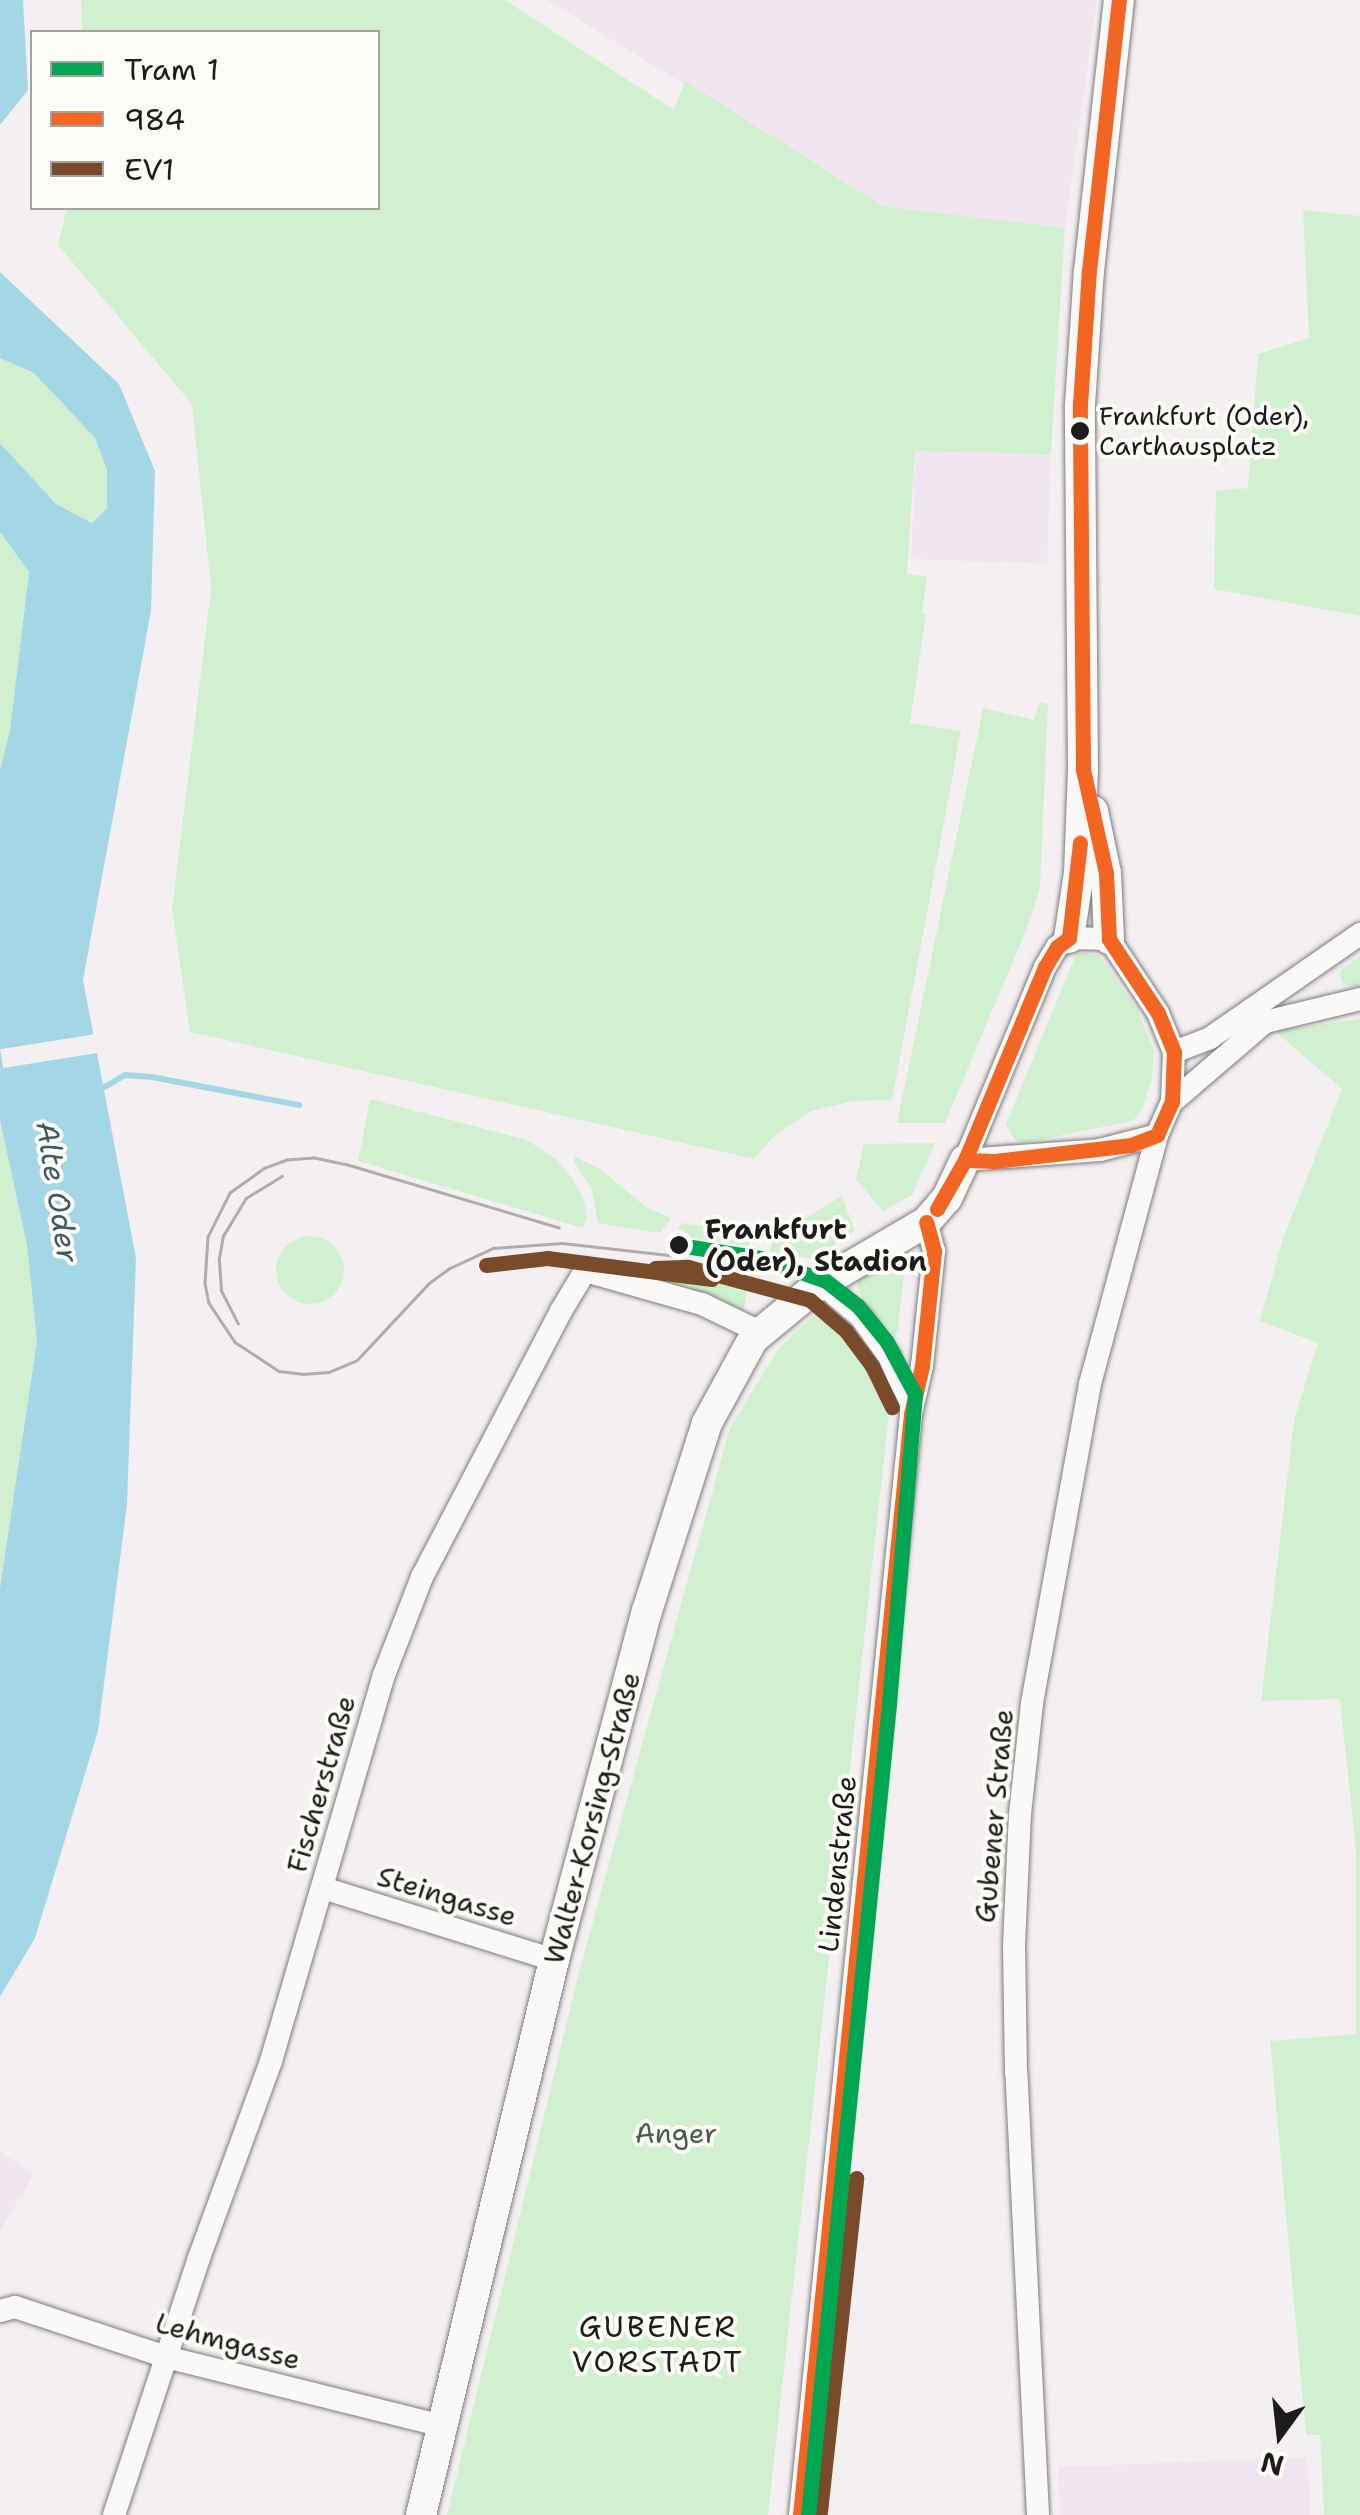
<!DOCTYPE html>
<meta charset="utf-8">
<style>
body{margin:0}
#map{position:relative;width:1360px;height:2515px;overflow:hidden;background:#f4f0f2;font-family:"Shantell Sans",sans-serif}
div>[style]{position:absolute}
.built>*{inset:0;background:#f1e6f0;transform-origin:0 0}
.green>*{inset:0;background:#d1f0d0;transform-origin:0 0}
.round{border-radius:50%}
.water>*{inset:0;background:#a4d7e6}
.pier>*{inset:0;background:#f4f0f2;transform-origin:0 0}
.stream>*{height:6px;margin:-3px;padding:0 3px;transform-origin:3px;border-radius:3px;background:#a4d7e6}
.roads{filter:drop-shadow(0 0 2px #7d7b7c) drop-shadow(0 0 2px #7d7b7c)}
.street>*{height:22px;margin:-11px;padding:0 11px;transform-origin:11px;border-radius:11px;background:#faf9f8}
.secondary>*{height:30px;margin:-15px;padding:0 15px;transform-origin:15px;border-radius:15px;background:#faf9f8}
.tram>*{height:2.5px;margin:-1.25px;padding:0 1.25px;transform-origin:1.25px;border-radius:1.25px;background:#aeadac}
.bus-1>*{height:15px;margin:-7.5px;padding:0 7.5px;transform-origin:7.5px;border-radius:7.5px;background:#f26522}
.bus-2>*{height:15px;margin:-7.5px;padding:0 7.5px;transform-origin:7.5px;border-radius:7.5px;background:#7a4b2a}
.tram-1>*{height:15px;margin:-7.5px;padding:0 7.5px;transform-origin:7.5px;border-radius:7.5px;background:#00a651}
.dots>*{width:28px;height:28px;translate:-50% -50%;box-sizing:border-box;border:5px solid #fdfcf7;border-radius:50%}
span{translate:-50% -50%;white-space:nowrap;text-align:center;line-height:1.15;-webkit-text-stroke:8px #fdfcf7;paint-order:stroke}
.bus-label{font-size:26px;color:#1c1c1c}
.left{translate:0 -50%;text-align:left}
.stop-label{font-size:28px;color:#1c1c1c;font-weight:700}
.street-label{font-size:28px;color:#1c1c1c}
.park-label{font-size:28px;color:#4a5c4a}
.water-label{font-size:30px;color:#3f5a61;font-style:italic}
.neighbourhood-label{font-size:30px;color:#1c1c1c;letter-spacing:2.5px}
.legend{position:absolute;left:30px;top:30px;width:350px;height:180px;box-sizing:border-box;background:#fdfcf7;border:2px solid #a3a29f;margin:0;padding:12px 18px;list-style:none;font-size:30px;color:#1c1c1c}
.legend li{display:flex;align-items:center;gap:20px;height:50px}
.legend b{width:50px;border:2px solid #a3a29f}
.north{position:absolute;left:1230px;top:2385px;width:100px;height:100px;-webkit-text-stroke:8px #fdfcf7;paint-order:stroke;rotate:195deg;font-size:28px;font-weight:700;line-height:40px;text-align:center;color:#1c1c1c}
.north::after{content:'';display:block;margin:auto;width:35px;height:45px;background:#1c1c1c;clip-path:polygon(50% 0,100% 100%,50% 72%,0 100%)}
</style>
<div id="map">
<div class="built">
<div style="clip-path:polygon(547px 0,1097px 0,1065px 228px,882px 206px)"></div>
<div style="left:915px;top:451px;width:136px;height:108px;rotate:2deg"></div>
<div style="clip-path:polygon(0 2151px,34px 2175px,0 2231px)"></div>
<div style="clip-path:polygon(1307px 2457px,1311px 2515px,1060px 2515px,1058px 2467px)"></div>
</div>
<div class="green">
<div style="clip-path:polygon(81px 0,505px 0,674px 110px,685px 81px,882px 206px,1065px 228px,1051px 455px,915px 451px,907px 574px,927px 577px,922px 614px,926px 615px,910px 723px,961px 731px,892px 1100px,853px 1101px,811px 1111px,774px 1136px,754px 1159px,190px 1032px,172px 909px,211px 589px,192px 404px,58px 245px,67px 208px,378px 208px,378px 32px,82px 32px)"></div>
<div style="clip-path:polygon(1303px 210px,1360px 216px,1360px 616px,1214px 589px,1216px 491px,1248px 488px,1258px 354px,1309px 338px)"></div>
<div style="clip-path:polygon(0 358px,34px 373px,95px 438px,107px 470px,107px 508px,92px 523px,56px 504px,0 443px)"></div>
<div style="clip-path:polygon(0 532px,29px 571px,10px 730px,0 770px)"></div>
<div style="clip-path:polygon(1040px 702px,1048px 704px,1040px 888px,1027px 928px,945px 1123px,897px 1123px,983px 708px,1034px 720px)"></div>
<div style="clip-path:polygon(1077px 952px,1099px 955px,1138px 1011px,1154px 1052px,1152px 1077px,1142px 1110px,1133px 1121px,1023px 1143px,1015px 1140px,1006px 1124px)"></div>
<div style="clip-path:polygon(1360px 956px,1360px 987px,1343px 984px,1339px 972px)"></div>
<div style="clip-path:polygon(1360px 1019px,1360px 2515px,1324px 2515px,1320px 2435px,1306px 2435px,1270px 2041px,1356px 2034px,1356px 1851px,1340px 1699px,1261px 1701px,1294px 1420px,1318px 1343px,1260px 1321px,1283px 1238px,1342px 1089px,1275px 1031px)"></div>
<div style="clip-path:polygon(370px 1099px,527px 1140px,557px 1160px,572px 1178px,584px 1200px,587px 1217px,583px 1228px,358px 1161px)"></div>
<div style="clip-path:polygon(0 1120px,27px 1245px,37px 1341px,0 1588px)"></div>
<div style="clip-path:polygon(935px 1143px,912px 1195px,883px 1211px,856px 1180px,864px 1144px)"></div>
<div style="clip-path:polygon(576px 1157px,600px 1169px,646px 1207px,671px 1218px,660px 1233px,598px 1223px,591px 1187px,573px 1161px)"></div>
<div style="clip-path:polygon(842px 1196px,855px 1231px,812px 1259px,770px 1252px,775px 1228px,793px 1225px)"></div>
<div style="left:680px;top:1223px;width:72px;height:13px;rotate:8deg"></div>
<div class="round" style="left:276px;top:1236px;width:68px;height:68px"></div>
<div style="clip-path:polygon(907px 1247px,898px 1328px,895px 1338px,862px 1300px,856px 1277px)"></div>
<div style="clip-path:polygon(592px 1260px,740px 1285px,747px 1291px,743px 1312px,723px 1300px,598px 1266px)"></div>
<div style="clip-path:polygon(826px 1304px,877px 1364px,889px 1414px,768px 2515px,447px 2515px,580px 1968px,730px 1428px,779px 1348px)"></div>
</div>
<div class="water">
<div style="clip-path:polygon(0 0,23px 0,28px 90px,0 125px)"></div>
<div style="clip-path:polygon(0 272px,119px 384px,155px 471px,151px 611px,83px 980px,136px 1258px,127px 1504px,98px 1731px,35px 1938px,0 1997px,0 1588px,37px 1341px,27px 1245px,0 1120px,0 770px,10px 730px,29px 572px,0 532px,0 443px,56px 504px,92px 523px,107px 508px,107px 470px,95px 438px,34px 373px,0 358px)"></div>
</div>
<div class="pier">
<div style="left:96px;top:1034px;width:19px;height:97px;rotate:81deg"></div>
</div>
<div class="stream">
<div style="left:101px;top:1089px;width:28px;rotate:-30deg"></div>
<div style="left:125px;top:1075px;width:27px;rotate:4deg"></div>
<div style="left:152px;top:1077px;width:150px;rotate:10.8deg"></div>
</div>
<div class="roads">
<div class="street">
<div style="left:1174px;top:1052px;width:39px;rotate:-21deg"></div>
<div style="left:1210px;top:1038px;width:183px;rotate:-34.7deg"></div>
<div style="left:1172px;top:1102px;width:123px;rotate:-40.7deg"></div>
<div style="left:1265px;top:1022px;width:98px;rotate:-13.6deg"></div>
<div style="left:821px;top:1283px;width:52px;rotate:40.4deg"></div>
<div style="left:861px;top:1317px;width:48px;rotate:54.3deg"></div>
<div style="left:889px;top:1356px;width:56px;rotate:66.7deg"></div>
<div style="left:323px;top:1888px;width:242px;rotate:17.3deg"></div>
<div style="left:0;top:2311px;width:16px;rotate:-15deg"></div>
<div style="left:15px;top:2307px;width:159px;rotate:18.3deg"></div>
<div style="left:166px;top:2357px;width:285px;rotate:14deg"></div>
<div style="left:114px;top:2515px;width:271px;rotate:-71.7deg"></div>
<div style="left:199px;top:2258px;width:210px;rotate:-69.9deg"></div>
<div style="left:271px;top:2061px;width:402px;rotate:-73.7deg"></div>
<div style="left:384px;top:1675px;width:105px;rotate:-68.8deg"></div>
<div style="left:422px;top:1577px;width:300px;rotate:-62.4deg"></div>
<div style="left:561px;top:1311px;width:47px;rotate:-59deg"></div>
<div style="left:585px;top:1271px;width:122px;rotate:15.8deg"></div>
<div style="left:702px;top:1304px;width:64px;rotate:25.8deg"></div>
<div style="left:800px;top:2515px;width:1107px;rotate:-84.24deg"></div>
<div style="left:911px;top:1414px;width:49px;rotate:-77.1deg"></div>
<div style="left:922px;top:1366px;width:116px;rotate:-84deg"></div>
<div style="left:934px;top:1251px;width:30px;rotate:-105deg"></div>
<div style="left:1038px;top:2515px;width:443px;rotate:-92.8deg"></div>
<div style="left:1016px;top:2073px;width:128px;rotate:-90.9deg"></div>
<div style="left:1014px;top:1945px;width:131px;rotate:-87.4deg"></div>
<div style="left:1020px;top:1814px;width:112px;rotate:-83.8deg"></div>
<div style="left:1032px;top:1703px;width:324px;rotate:-79.7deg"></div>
<div style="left:1090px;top:1384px;width:258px;rotate:-74.9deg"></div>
<div style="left:1157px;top:1135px;width:36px;rotate:-66deg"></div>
<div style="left:1172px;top:1102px;width:50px;rotate:-87.7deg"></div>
<div style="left:1174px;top:1052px;width:42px;rotate:-112.3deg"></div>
<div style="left:1158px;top:1013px;width:89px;rotate:-123.5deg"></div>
<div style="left:1109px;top:939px;width:40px;rotate:-178.6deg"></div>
<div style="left:1069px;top:938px;width:15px;rotate:143deg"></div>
<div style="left:1057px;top:947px;width:23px;rotate:121deg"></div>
<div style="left:1045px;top:967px;width:209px;rotate:112.5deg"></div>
<div style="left:965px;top:1160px;width:135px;rotate:-4.2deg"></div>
<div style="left:1100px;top:1150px;width:59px;rotate:-14.7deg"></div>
</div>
<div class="secondary">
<div style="left:1093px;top:811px;width:63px;rotate:78.2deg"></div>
<div style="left:1106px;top:873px;width:66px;rotate:87.4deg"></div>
<div style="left:1069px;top:938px;width:66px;rotate:-81.3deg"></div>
<div style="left:1079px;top:873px;width:104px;rotate:-87.8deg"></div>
<div style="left:1083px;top:769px;width:364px;rotate:-90.5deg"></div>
<div style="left:1080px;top:405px;width:134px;rotate:-86.2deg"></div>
<div style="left:1089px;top:271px;width:273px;rotate:-83.7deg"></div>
<div style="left:421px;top:2515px;width:571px;rotate:-76.52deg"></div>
<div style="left:554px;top:1960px;width:361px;rotate:-75.1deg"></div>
<div style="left:647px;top:1611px;width:197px;rotate:-72.3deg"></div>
<div style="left:707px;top:1423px;width:96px;rotate:-61.3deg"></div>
<div style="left:753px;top:1339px;width:83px;rotate:-39.6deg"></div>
<div style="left:817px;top:1286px;width:126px;rotate:-30.4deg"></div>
<div style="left:926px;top:1222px;width:32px;rotate:-49deg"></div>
<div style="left:947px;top:1198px;width:42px;rotate:-64.7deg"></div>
</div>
</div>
<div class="tram">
<div style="left:559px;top:1228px;width:221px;rotate:-163.4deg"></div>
<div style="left:347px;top:1165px;width:34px;rotate:-168deg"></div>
<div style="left:314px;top:1158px;width:27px;rotate:176deg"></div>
<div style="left:287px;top:1160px;width:23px;rotate:160deg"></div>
<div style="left:265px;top:1168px;width:43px;rotate:144.5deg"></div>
<div style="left:230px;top:1193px;width:49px;rotate:116.6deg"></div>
<div style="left:208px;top:1237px;width:46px;rotate:93.7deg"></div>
<div style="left:205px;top:1283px;width:20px;rotate:79deg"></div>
<div style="left:209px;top:1303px;width:47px;rotate:56.3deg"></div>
<div style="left:235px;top:1342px;width:53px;rotate:33.4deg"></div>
<div style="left:279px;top:1371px;width:23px;rotate:7deg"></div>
<div style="left:302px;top:1374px;width:27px;rotate:-4deg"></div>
<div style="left:329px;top:1372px;width:30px;rotate:-23deg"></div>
<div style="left:357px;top:1360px;width:105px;rotate:-46.9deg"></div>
<div style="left:429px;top:1283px;width:24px;rotate:-36deg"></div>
<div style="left:448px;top:1269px;width:50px;rotate:-25deg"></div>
<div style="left:493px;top:1248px;width:69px;rotate:-4.1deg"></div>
<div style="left:562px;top:1243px;width:116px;rotate:6.4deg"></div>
<div style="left:238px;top:1324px;width:38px;rotate:-117deg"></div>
<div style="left:221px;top:1290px;width:32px;rotate:-94deg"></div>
<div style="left:219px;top:1258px;width:22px;rotate:-80deg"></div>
<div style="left:223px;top:1236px;width:44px;rotate:-58.8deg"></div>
<div style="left:246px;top:1198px;width:42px;rotate:-31.4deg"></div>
</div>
<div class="bus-1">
<div style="left:965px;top:1160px;width:30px;rotate:2deg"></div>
<div style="left:995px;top:1161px;width:137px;rotate:-6.7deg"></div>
<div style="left:1131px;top:1145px;width:28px;rotate:-21deg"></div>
<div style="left:1157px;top:1135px;width:36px;rotate:-66deg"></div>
<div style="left:1172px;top:1102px;width:50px;rotate:-87.7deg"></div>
<div style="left:1174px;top:1052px;width:42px;rotate:-112.3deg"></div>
<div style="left:1158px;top:1013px;width:89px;rotate:-123.5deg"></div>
<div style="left:1109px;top:939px;width:66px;rotate:-92.6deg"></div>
<div style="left:1106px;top:873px;width:107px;rotate:-102.5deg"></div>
<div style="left:1083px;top:769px;width:364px;rotate:-90.5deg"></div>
<div style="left:1080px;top:405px;width:134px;rotate:-86.2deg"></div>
<div style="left:1089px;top:271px;width:273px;rotate:-83.7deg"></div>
<div style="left:937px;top:1209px;width:56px;rotate:-60.3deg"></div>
<div style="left:965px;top:1160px;width:209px;rotate:-67.5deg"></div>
<div style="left:1045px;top:967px;width:23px;rotate:-59deg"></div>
<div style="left:1057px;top:947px;width:15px;rotate:-37deg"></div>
<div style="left:1069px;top:938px;width:96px;rotate:-83.4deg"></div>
<div style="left:800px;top:2515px;width:1107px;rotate:-84.24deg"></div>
<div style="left:911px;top:1414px;width:49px;rotate:-77.1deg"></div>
<div style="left:922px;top:1366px;width:116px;rotate:-84deg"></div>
<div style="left:934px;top:1251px;width:30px;rotate:-105deg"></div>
</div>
<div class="bus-2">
<div style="left:486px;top:1265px;width:61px;rotate:-6.5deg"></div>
<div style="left:547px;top:1258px;width:166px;rotate:7.3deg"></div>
<div style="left:655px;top:1268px;width:33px;rotate:-2deg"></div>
<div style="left:688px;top:1267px;width:126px;rotate:15.1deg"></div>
<div style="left:810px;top:1300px;width:48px;rotate:40.7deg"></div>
<div style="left:846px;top:1331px;width:44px;rotate:53.4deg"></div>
<div style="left:872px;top:1366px;width:46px;rotate:64deg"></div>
<div style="left:820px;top:2512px;width:336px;rotate:-83.8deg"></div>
</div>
<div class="tram-1">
<div style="left:679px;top:1245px;width:82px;rotate:9.1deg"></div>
<div style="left:760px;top:1258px;width:70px;rotate:19.2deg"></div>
<div style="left:826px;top:1281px;width:41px;rotate:38deg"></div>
<div style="left:858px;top:1306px;width:46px;rotate:51.1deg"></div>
<div style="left:887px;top:1342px;width:59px;rotate:61.7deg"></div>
<div style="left:915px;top:1394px;width:311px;rotate:94.8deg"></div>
<div style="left:889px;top:1704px;width:815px;rotate:95.7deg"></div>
</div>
<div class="dots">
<div style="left:1080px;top:431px;background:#1c1c1c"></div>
<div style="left:679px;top:1245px;background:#1c1c1c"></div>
</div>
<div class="bus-label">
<span class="left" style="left:1099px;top:431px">Frankfurt (Oder),<br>Carthausplatz</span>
</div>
<div class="stop-label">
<span class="left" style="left:705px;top:1245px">Frankfurt<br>(Oder), Stadion</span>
</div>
<div class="street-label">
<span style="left:321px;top:1784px;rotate:-74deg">Fischerstraße</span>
<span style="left:994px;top:1816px;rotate:-85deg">Gubener Straße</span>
<span style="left:592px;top:1818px;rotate:-75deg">Walter-Korsing-Straße</span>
<span style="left:837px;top:1864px;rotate:-84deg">Lindenstraße</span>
<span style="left:447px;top:1896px;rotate:17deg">Steingasse</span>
<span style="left:228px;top:2341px;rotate:15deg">Lehmgasse</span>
</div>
<div class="park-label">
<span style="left:676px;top:2133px">Anger</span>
</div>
<div class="water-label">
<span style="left:57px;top:1192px;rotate:81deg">Alte Oder</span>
</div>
<div class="neighbourhood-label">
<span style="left:658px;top:2344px">GUBENER<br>VORSTADT</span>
</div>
<ul class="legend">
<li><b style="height:12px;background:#00a651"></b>Tram 1</li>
<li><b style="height:12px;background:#f26522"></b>984</li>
<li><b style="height:12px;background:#7a4b2a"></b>EV1</li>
</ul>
<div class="north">N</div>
</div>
